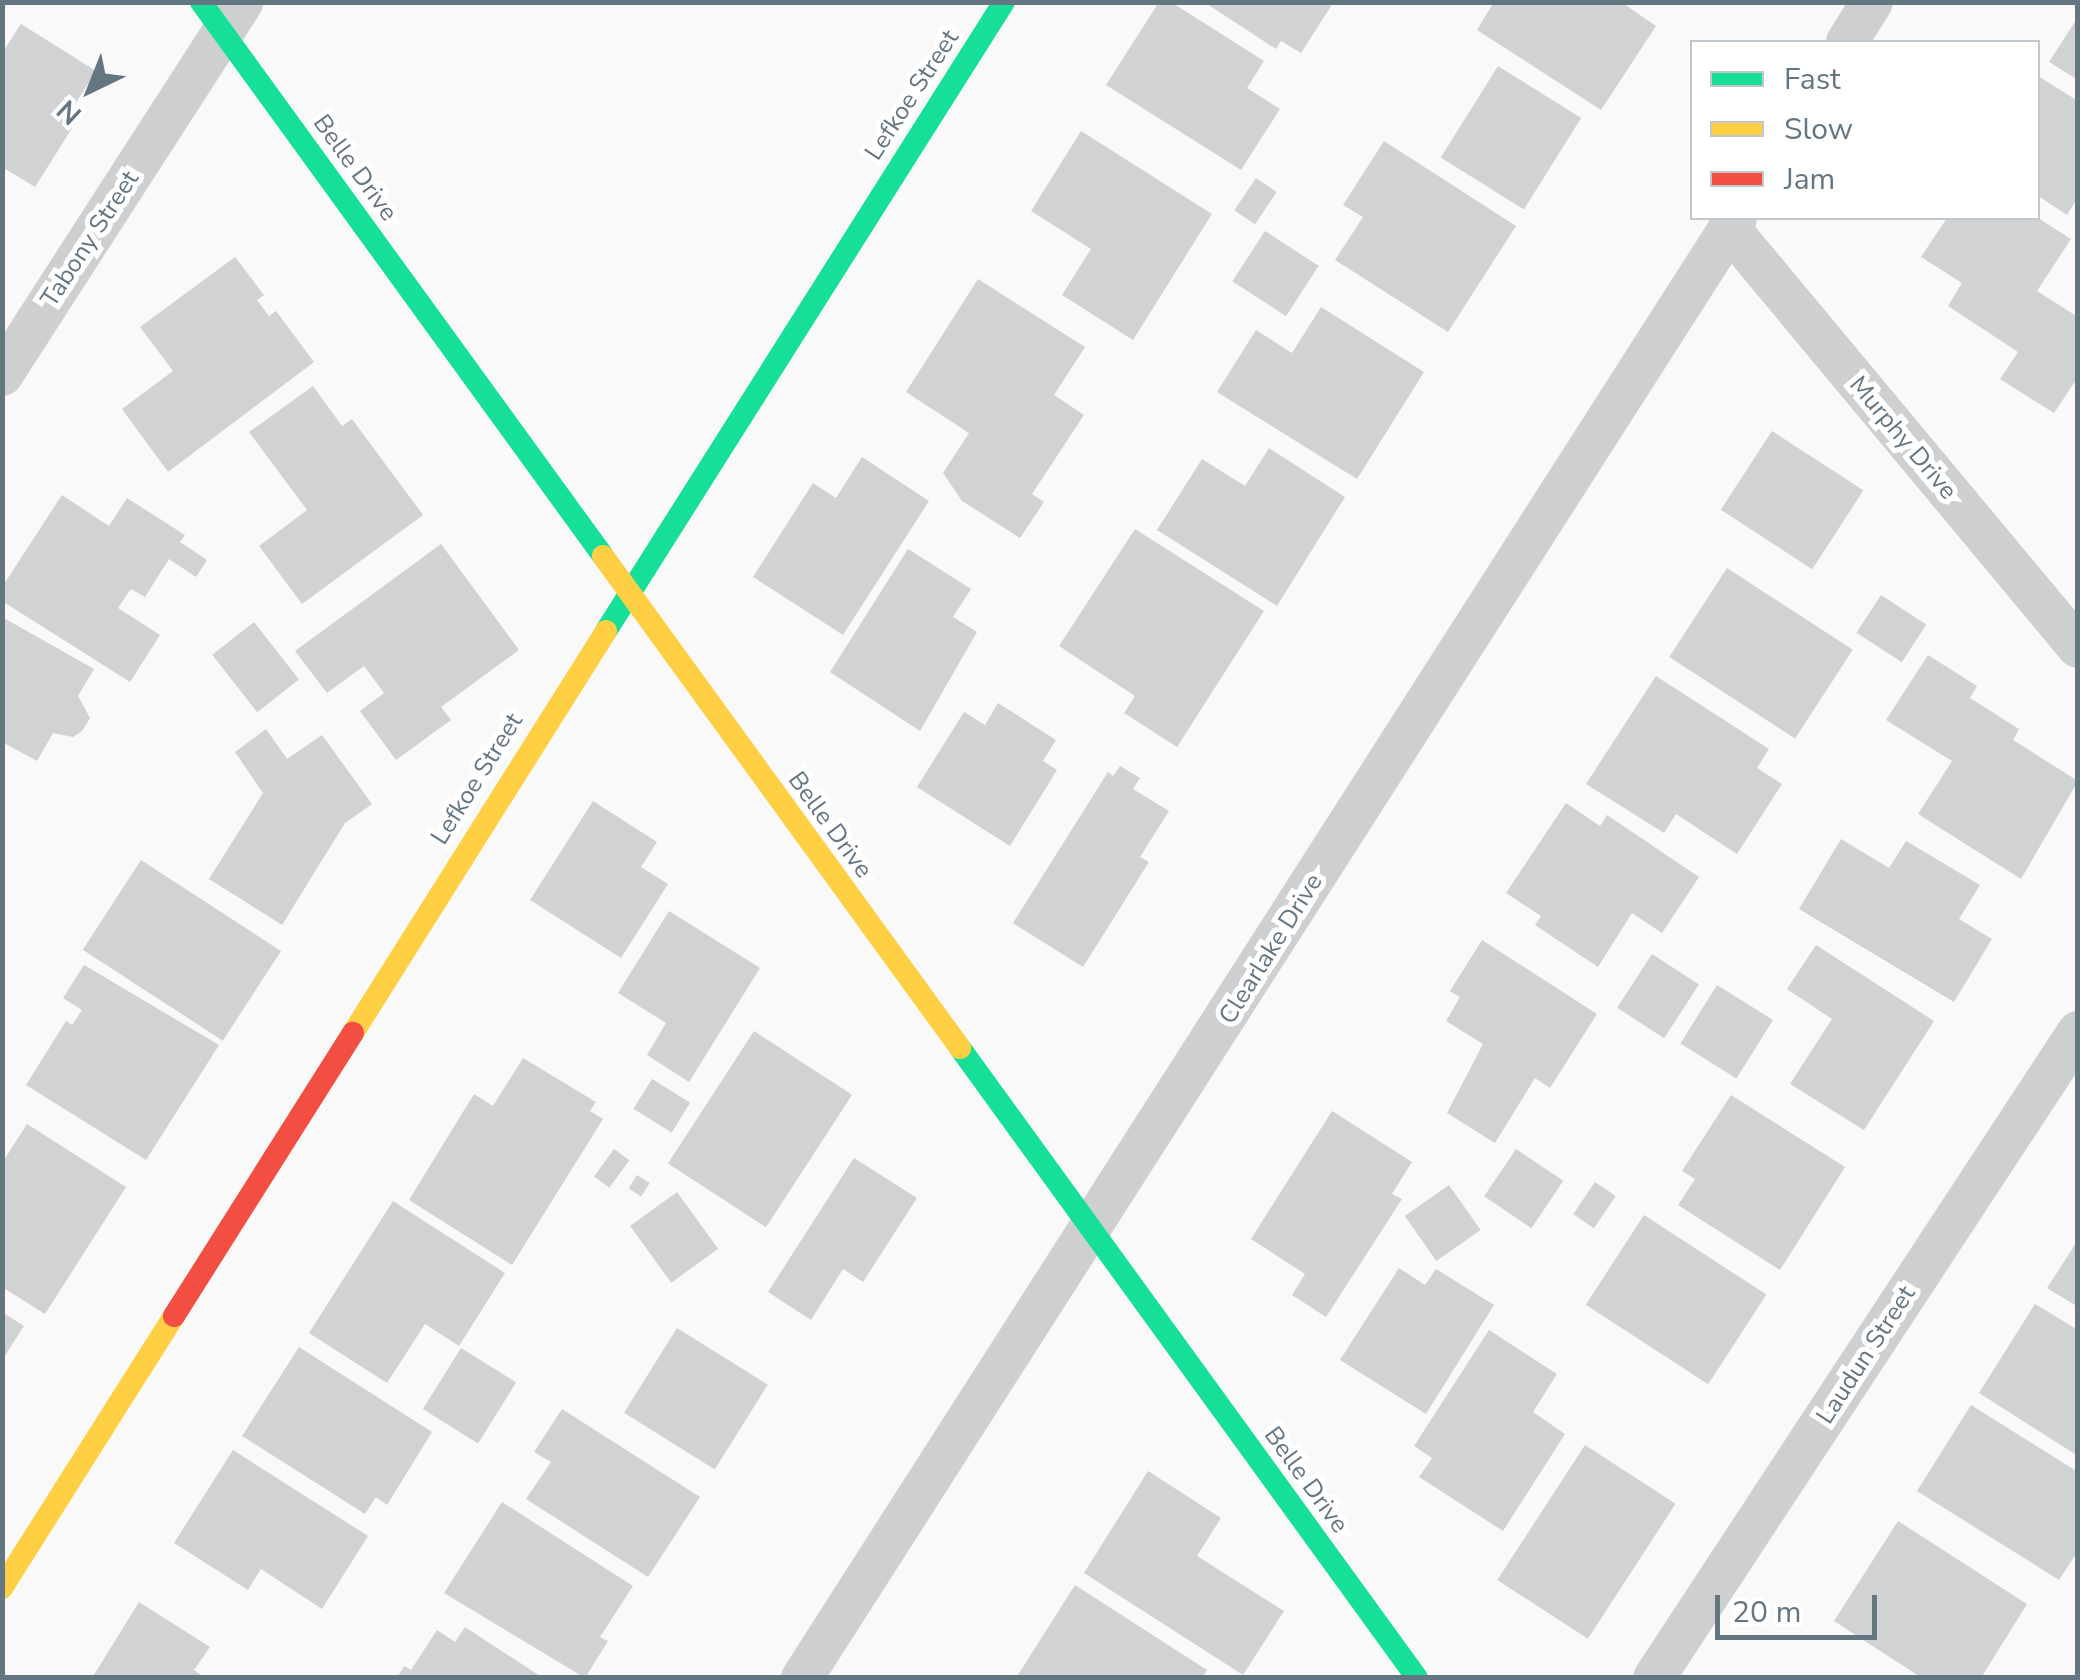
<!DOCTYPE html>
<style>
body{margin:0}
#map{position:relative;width:2080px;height:1680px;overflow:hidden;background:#f9f9f9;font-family:"Nunito Sans",sans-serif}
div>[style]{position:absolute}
.building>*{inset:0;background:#d0d2d3;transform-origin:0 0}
.street>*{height:42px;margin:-21px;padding:0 21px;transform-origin:21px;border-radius:21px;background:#cecfd0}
.fast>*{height:22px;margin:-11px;padding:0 11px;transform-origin:11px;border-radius:11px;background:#16e098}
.slow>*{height:22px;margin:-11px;padding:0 11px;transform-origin:11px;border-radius:11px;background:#ffcf43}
.jam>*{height:22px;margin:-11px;padding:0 11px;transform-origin:11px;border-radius:11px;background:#f24e42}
span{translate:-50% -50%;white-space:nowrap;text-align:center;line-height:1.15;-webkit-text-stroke:10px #fff;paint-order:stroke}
.street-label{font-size:25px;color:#657683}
.frame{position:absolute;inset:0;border:5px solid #657683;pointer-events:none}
.legend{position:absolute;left:1690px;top:40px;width:350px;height:180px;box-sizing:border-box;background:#fff;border:2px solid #c1c8cd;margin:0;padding:12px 18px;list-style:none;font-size:30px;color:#657683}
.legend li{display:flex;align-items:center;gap:20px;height:50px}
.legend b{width:50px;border:2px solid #c1c8cd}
.north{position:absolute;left:40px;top:40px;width:100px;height:100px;-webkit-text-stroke:8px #fff;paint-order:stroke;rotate:223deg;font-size:28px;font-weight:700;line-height:40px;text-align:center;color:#657683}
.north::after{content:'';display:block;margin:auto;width:35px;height:45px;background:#657683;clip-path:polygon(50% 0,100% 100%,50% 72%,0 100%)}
.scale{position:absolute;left:1715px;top:1595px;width:162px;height:45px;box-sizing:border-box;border:5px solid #657683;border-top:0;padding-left:12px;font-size:30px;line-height:35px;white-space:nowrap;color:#657683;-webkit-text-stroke:8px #fff;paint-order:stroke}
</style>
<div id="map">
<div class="building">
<div style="clip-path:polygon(1159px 2px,1171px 2px,1264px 61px,1247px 88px,1280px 109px,1241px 170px,1106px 85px)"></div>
<div style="clip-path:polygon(1204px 2px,1325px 2px,1331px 6px,1301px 53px,1281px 41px,1276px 49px)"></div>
<div style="clip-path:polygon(1494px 2px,1621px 2px,1656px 26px,1601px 110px,1477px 30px)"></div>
<div style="clip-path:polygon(2078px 17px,2078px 80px,2049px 62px)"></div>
<div style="clip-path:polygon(21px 24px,96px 71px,72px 109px,81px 114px,35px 187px,2px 167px,2px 53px)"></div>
<div style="left:1498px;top:66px;width:98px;height:108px;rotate:32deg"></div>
<div style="clip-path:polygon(2038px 76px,2078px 101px,2078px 197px,2067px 215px,2038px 196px)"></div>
<div style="clip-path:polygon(1081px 131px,1212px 214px,1133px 340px,1062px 295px,1091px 249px,1031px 211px)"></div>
<div style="clip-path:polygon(1384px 141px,1516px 226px,1448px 332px,1335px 260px,1363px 217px,1343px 205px)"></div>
<div style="left:1256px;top:178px;width:25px;height:39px;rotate:34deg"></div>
<div style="clip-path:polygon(1947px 218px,2038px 218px,2071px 239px,2037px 291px,2078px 317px,2078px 377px,2054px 413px,2000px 379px,2018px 352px,1948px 306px,1962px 283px,1921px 257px)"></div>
<div style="left:1265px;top:231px;width:64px;height:60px;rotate:33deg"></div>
<div style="clip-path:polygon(235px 257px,264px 295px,257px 300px,269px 316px,276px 311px,314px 362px,168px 472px,122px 409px,173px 371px,140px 327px)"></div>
<div style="clip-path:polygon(978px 279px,1085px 347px,1054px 395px,1084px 415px,1032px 494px,1044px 502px,1020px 538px,962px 501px,943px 473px,969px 433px,906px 392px)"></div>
<div style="clip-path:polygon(1321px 307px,1424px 372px,1357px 479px,1217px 392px,1256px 330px,1292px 353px)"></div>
<div style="clip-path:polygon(313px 386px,342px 426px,352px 419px,423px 515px,302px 604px,259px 546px,307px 510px,249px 432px)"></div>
<div style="left:1772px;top:431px;width:109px;height:94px;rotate:33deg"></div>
<div style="clip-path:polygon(1269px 448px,1345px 497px,1277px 606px,1157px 530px,1202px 459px,1245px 486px)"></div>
<div style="clip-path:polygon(862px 457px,929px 501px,843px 635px,753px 577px,813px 483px,836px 498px)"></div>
<div style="clip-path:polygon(62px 495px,109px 526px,127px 498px,185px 535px,180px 542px,207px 560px,196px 577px,169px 559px,145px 597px,131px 589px,118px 608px,160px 635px,130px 682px,2px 601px,2px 587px)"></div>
<div style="clip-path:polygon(1135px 529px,1264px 611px,1177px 747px,1124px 713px,1135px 696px,1059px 646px)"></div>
<div style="clip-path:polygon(441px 544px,519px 650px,441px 707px,451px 720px,396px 760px,360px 711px,384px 693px,364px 666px,327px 693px,295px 651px)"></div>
<div style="clip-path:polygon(908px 549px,971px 589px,953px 617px,977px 632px,920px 731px,830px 672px)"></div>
<div style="left:1727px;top:568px;width:150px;height:106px;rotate:33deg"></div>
<div style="left:1881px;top:595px;width:54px;height:45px;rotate:33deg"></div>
<div style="clip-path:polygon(2px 617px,94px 669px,78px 696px,90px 718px,82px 731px,73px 737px,53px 733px,37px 761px,2px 742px)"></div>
<div style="left:254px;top:622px;width:73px;height:53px;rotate:52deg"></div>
<div style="clip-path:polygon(1928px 655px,1977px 686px,1970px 698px,2019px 729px,2013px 740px,2078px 781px,2021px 879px,1918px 814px,1952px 761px,1886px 720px)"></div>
<div style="clip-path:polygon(1656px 676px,1769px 749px,1757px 768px,1782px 784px,1737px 854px,1676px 814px,1664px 833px,1586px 784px)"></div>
<div style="clip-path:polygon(998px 703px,1056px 740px,1043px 761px,1057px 770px,1010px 846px,917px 787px,964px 712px,985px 725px)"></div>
<div style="clip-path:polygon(266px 729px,287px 759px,322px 735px,372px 804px,345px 823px,282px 925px,209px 879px,263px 793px,235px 752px)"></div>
<div style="clip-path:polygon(1120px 766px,1140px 778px,1133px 789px,1169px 811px,1140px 857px,1149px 862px,1083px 967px,1013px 923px,1108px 772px,1113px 776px)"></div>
<div style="clip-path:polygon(593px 801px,657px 842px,641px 867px,668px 884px,621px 958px,530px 900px)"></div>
<div style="clip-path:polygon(1566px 803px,1600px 826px,1607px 815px,1699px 877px,1662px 933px,1632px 913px,1598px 967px,1535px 925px,1541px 916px,1506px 893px)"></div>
<div style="clip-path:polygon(1841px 839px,1889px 868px,1906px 841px,1980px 885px,1959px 919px,1992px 939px,1954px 1002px,1799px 909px)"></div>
<div style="left:141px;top:860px;width:167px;height:107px;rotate:33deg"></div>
<div style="clip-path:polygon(669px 911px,760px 968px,689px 1082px,647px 1055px,666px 1023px,618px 993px)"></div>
<div style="clip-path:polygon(1482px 940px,1597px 1014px,1550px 1088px,1535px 1078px,1495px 1143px,1447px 1113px,1483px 1044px,1446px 1021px,1460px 997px,1450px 991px)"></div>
<div style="clip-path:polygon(1816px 945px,1934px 1021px,1864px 1130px,1790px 1084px,1832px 1019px,1787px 989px)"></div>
<div style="left:1652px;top:954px;width:56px;height:64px;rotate:33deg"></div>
<div style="clip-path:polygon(84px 965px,219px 1045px,146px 1160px,26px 1085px,66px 1021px,72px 1025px,82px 1010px,63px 998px)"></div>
<div style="left:1717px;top:985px;width:66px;height:69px;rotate:32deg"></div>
<div style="left:754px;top:1031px;width:117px;height:158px;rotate:33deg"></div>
<div style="clip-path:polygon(523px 1058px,596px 1102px,590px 1111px,603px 1119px,512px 1265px,409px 1200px,474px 1094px,493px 1106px)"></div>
<div style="left:652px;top:1079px;width:45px;height:35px;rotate:32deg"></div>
<div style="clip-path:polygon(1731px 1095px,1845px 1167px,1780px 1270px,1678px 1205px,1695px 1179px,1682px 1171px)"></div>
<div style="clip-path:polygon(1332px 1111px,1412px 1162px,1392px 1194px,1402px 1199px,1326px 1317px,1292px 1295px,1305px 1274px,1251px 1239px)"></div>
<div style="clip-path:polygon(27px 1124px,126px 1187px,45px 1314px,2px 1287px,2px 1163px)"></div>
<div style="left:614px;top:1149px;width:19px;height:34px;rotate:36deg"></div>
<div style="left:1516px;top:1149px;width:57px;height:57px;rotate:34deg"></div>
<div style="clip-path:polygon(854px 1158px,917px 1198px,863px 1282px,843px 1269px,811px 1320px,768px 1292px)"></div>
<div style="left:637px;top:1175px;width:15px;height:16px;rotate:32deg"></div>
<div style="left:1595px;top:1182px;width:25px;height:39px;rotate:34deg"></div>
<div style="left:1449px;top:1185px;width:55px;height:54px;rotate:55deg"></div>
<div style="left:677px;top:1192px;width:70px;height:58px;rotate:54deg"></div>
<div style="clip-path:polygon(393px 1201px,505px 1273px,459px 1346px,425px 1324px,387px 1383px,309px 1333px)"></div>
<div style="left:1644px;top:1215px;width:146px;height:107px;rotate:33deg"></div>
<div style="clip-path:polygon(2078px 1240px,2078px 1307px,2047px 1288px)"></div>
<div style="clip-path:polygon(1399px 1268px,1425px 1285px,1436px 1269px,1494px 1305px,1426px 1414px,1340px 1360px)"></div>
<div style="clip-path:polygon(2035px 1304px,2078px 1330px,2078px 1456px,1979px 1393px)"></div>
<div style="clip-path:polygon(2px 1312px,24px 1326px,2px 1360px)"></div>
<div style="left:677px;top:1328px;width:107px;height:100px;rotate:32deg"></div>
<div style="clip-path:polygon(1489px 1330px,1557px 1374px,1533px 1412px,1565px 1434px,1503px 1531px,1419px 1477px,1432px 1458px,1414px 1446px)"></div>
<div style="clip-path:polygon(299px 1347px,432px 1432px,387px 1505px,376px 1497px,365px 1514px,242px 1436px)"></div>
<div style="left:461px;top:1348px;width:65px;height:72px;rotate:32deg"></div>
<div style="clip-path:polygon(1971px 1405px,2078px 1472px,2078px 1551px,2059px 1580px,1917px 1491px)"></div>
<div style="clip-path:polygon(562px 1409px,700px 1497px,648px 1577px,526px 1499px,551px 1462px,534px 1452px)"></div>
<div style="left:1585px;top:1445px;width:108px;height:161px;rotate:33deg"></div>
<div style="clip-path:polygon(233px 1450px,368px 1536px,322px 1609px,261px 1569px,248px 1590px,174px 1543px)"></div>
<div style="clip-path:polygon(1148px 1471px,1221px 1518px,1197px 1556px,1284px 1611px,1243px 1675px,1084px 1573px)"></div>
<div style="clip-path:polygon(502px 1502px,633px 1586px,600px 1637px,608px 1641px,585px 1678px,444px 1593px)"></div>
<div style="clip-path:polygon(1898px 1521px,2027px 1604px,1981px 1678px,1922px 1678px,1834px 1621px)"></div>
<div style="clip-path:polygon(1075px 1585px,1207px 1670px,1202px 1678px,1016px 1678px)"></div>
<div style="clip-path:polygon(139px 1602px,210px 1647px,194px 1670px,206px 1678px,92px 1678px)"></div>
<div style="clip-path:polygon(465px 1627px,543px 1678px,397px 1678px,404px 1666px,411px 1670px,437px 1630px,455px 1642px)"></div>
</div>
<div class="street">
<div style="left:1847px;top:42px;width:47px;rotate:-58deg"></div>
<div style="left:1729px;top:228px;width:545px;rotate:50.21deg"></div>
<div style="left:2px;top:375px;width:444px;rotate:-57.2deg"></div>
<div style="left:802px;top:1678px;width:1733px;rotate:-57.39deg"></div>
<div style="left:1654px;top:1678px;width:773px;rotate:-56.72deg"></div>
</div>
<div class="fast">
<div style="left:201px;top:2px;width:684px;rotate:54.03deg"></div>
<div style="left:606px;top:631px;width:744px;rotate:-57.68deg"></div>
<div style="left:960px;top:1048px;width:778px;rotate:54.04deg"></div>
</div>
<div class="slow">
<div style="left:603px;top:556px;width:608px;rotate:54.03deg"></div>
<div style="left:353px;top:1033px;width:475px;rotate:-57.8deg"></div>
<div style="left:2px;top:1588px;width:322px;rotate:-57.7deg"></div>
</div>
<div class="jam">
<div style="left:174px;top:1316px;width:335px;rotate:-57.7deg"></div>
</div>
<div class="street-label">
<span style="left:912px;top:95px;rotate:-57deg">Lefkoe Street</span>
<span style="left:355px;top:168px;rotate:54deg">Belle Drive</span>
<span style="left:90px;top:239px;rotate:-57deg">Tabony Street</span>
<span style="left:1903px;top:438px;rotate:50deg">Murphy Drive</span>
<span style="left:477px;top:779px;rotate:-58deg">Lefkoe Street</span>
<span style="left:830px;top:825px;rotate:54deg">Belle Drive</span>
<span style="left:1271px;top:949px;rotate:-58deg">Clearlake Drive</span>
<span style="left:1866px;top:1355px;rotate:-57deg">Laudun Street</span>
<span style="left:1306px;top:1480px;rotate:54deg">Belle Drive</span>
</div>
<div class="frame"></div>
<ul class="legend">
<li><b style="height:12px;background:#16e098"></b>Fast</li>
<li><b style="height:12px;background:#ffcf43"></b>Slow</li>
<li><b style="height:12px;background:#f24e42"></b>Jam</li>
</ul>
<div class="north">N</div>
<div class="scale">20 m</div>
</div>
